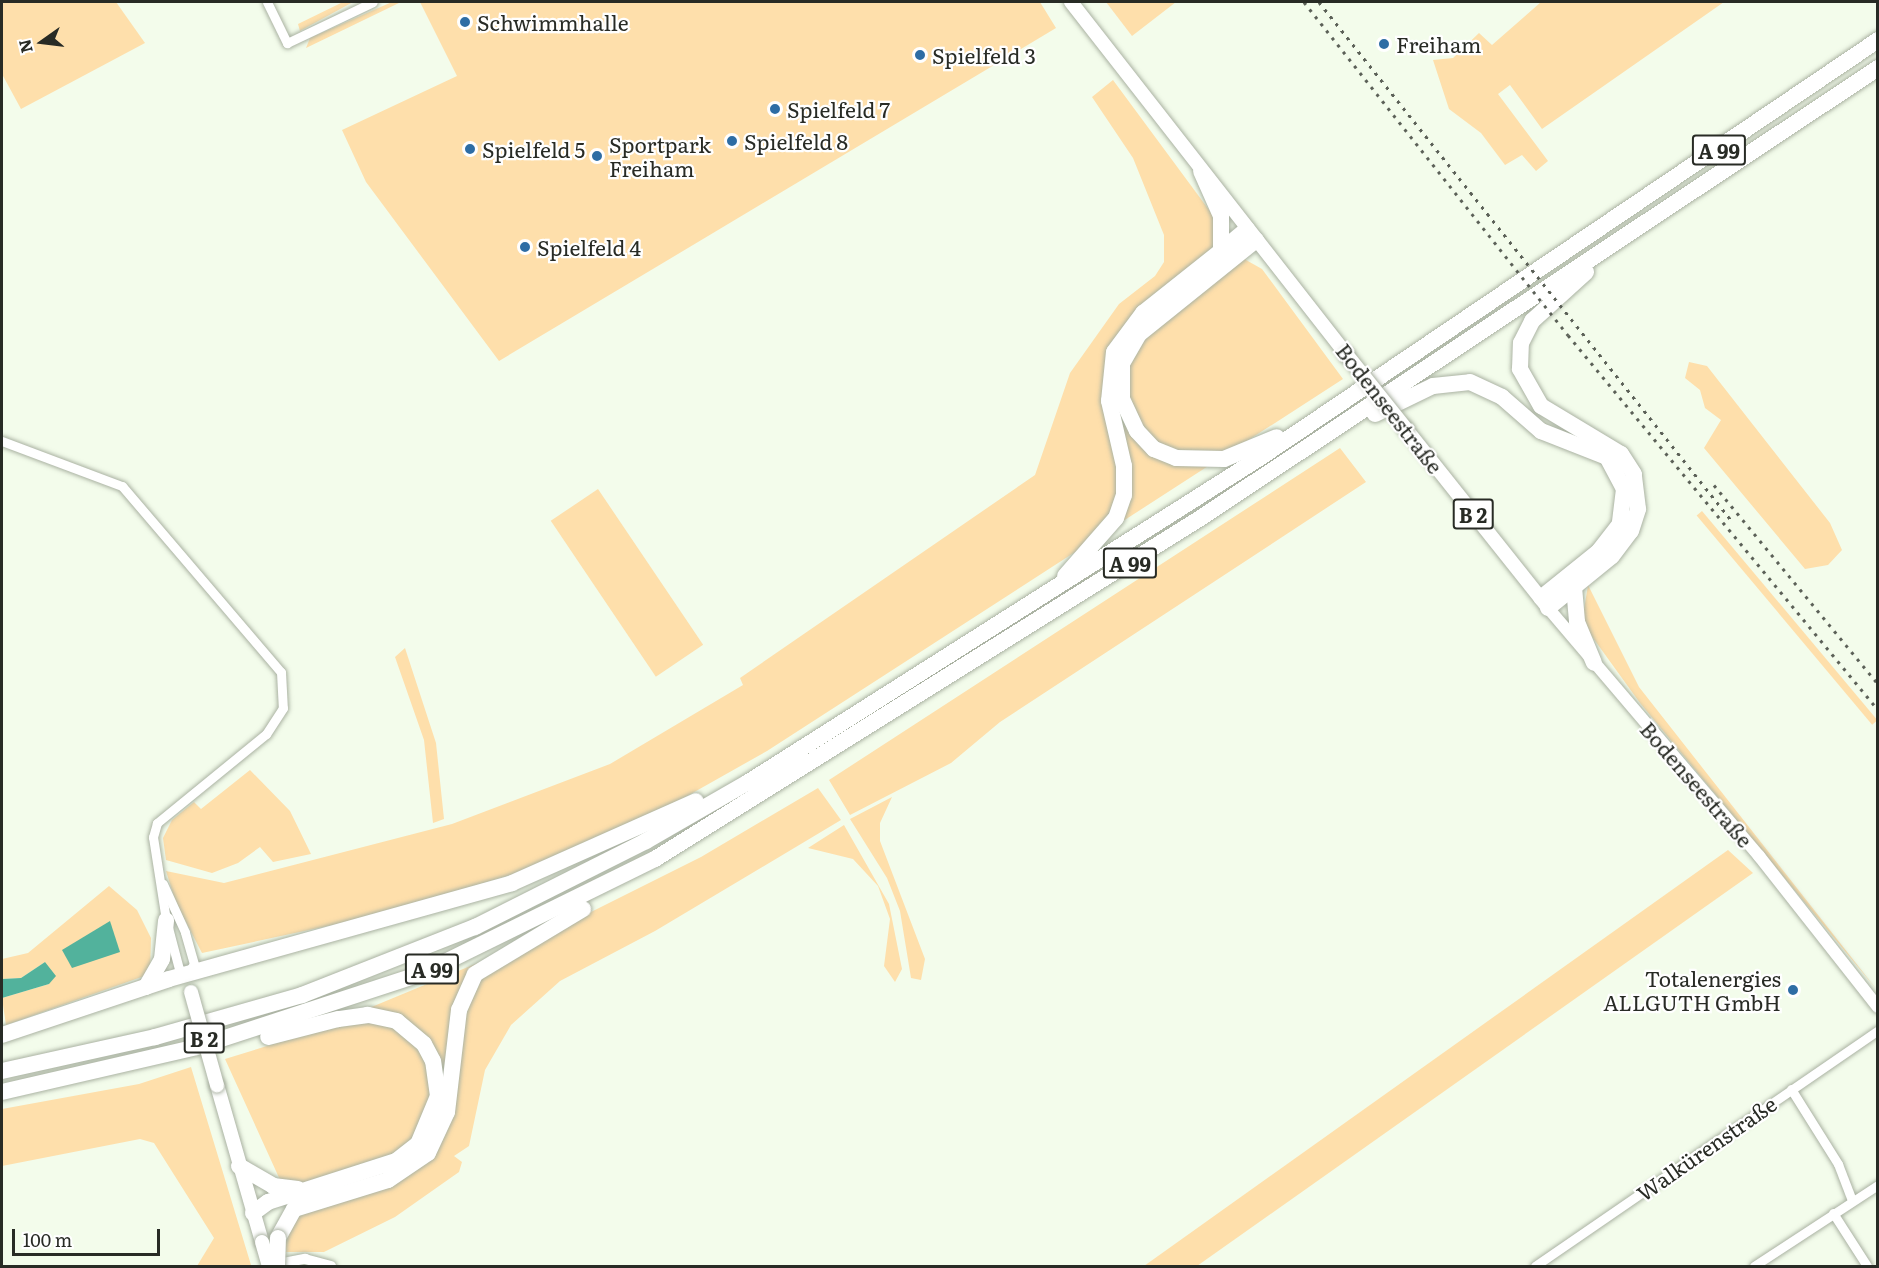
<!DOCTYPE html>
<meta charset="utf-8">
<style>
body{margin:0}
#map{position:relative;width:1879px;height:1268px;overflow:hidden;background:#f3fceb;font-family:Literata,serif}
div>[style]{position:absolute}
.green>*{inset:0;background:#fedfab;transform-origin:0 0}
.water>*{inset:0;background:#52b29c}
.roads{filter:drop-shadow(0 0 2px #aab2a2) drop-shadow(0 0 2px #aab2a2)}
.minor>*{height:9px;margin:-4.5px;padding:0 4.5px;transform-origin:4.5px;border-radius:4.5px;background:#fff}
.tertiary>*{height:10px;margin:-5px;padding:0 5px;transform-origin:5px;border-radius:5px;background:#fff}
.secondary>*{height:12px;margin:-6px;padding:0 6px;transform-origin:6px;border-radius:6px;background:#fff}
.primary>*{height:14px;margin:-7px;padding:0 7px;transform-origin:7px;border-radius:7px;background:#fff}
.motorway>*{height:16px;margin:-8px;padding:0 8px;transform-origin:8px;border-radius:8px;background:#fff}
.rail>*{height:3px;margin-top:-1.5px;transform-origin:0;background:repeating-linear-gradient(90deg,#5b6057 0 3px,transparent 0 9px)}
.bridges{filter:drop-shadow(0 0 2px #aab2a2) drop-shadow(0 0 2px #aab2a2)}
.primary-bridge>*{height:14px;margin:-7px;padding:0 7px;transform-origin:7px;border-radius:7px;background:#fff}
.motorway-bridge>*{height:16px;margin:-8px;padding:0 8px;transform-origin:8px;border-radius:8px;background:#fff}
.dots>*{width:16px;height:16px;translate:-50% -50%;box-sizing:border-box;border:3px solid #fff;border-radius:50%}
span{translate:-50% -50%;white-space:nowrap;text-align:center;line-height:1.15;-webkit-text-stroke:4.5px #fff;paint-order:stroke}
.shield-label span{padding:2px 4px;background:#fff;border:2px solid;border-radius:4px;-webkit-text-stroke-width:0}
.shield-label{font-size:20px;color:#282b25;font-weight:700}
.poi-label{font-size:21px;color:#282b25}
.left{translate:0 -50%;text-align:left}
.right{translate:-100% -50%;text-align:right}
.street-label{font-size:21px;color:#282b25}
.frame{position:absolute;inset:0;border:3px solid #282b25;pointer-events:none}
.north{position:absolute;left:12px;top:12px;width:60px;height:60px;-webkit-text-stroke:4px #fff;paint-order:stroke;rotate:256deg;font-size:16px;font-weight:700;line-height:24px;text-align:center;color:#282b25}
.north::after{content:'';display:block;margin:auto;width:21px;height:27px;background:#282b25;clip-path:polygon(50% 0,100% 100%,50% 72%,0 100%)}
.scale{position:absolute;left:12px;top:1229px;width:148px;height:27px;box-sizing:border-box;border:3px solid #282b25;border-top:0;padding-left:8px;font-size:18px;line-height:21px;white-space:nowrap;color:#282b25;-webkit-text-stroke:4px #fff;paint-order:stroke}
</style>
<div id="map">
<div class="green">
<div style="clip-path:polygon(2px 2px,116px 2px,145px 43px,21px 109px,2px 74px)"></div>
<div style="clip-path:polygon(343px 2px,353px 2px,300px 31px,298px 24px)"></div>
<div style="clip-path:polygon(392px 2px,401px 2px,306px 48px,310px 38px)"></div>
<div style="clip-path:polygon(420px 2px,1040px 2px,1056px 28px,499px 361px,366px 182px,342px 130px,457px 76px)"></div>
<div style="clip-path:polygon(1106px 2px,1176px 2px,1132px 36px)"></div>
<div style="clip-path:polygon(1541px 2px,1724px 2px,1542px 129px,1510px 85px,1498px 94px,1548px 161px,1536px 171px,1522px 155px,1505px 165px,1481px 133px,1449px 109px,1433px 60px,1453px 58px,1479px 33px,1492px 45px)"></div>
<div style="clip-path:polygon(1113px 80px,1246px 260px,1262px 269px,1343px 379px,767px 751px,650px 817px,549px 863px,384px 914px,202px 953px,176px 903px,166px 871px,224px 883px,452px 824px,610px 764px,743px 685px,740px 678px,1035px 475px,1070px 373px,1119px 304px,1155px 276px,1164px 262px,1164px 235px,1133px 158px,1092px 97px)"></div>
<div style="clip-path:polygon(1689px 362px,1707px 366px,1830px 523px,1842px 550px,1828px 565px,1805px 569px,1704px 448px,1721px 420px,1705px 408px,1700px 390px,1685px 378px)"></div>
<div style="clip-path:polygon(1340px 448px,1366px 482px,1000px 722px,951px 763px,850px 815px,829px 780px)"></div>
<div style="left:598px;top:489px;width:188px;height:57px;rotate:56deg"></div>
<div style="left:1702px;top:511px;width:273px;height:7px;rotate:50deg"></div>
<div style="clip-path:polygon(1588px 585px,1639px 687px,1877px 990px,1640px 703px,1588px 631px,1582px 622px)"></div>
<div style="clip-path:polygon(405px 648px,436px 743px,444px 819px,433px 823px,424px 740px,395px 657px)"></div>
<div style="clip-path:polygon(250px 770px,290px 811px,311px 854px,273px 862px,260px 847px,238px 863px,212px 873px,166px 860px,163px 838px,172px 820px,194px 802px,201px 809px)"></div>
<div style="clip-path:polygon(818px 788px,841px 820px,655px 931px,560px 981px,511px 1025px,485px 1070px,469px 1146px,454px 1156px,462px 1162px,459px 1172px,395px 1217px,324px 1252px,286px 1252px,285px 1236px,296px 1215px,225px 1059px,309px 1033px,547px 934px,701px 857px)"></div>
<div style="clip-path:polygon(892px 797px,880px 823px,880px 841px,925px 959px,921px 980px,911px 978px,900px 911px,887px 878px,850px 819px)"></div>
<div style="clip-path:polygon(844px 825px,889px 904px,902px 969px,895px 982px,884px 966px,890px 919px,878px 886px,853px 859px,808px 848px)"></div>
<div style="clip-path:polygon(1728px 850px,1753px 873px,1197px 1266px,1144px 1266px)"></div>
<div style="clip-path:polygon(109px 886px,137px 910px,151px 938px,150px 974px,6px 1025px,2px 998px,49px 984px,45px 962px,21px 978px,2px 979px,2px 959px,28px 953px)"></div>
<div style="clip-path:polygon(191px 1067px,251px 1265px,197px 1266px,214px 1238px,154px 1143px,140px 1139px,2px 1166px,2px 1109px,139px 1084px)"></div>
</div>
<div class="water">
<div style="clip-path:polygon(110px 921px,120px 952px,72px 968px,62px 950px)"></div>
<div style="clip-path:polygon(45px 962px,56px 976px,49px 984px,2px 998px,2px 979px,21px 978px)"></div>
</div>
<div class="roads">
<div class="minor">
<div style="left:267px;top:2px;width:46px;rotate:64deg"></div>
<div style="left:287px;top:43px;width:95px;rotate:-25.5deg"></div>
<div style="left:2px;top:441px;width:128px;rotate:20.6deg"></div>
<div style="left:122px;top:486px;width:245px;rotate:49.5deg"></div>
<div style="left:281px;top:672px;width:36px;rotate:87deg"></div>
<div style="left:283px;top:708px;width:31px;rotate:123deg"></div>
<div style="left:266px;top:734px;width:141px;rotate:140.8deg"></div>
<div style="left:157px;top:823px;width:15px;rotate:106deg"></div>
<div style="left:153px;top:837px;width:84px;rotate:81.1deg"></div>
<div style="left:166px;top:920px;width:51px;rotate:75.1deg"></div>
<div style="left:179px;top:969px;width:9px;rotate:32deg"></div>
<div style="left:187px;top:974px;width:12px;rotate:-55deg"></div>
<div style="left:194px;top:964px;width:33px;rotate:-106deg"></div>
<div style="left:185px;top:932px;width:53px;rotate:-114.6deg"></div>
<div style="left:1791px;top:1089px;width:89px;rotate:57.9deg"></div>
<div style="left:1838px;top:1164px;width:39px;rotate:69deg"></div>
<div style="left:1833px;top:1213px;width:63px;rotate:57.3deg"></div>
<div style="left:1535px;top:1266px;width:416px;rotate:-34.5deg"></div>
<div style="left:1754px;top:1266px;width:148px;rotate:-33.2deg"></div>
</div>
<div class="tertiary">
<div style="left:273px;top:1265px;width:33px;rotate:-11deg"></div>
<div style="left:305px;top:1259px;width:27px;rotate:15deg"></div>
</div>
<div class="secondary">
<div style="left:1548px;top:608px;width:326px;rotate:49.6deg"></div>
<div style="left:1759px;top:856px;width:192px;rotate:51.8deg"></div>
</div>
<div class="primary">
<div style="left:1071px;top:2px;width:448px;rotate:52deg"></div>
<div style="left:1406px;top:429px;width:226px;rotate:51.5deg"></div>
<div style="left:217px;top:1085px;width:163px;rotate:74deg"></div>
</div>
<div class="motorway">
<div style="left:1256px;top:240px;width:150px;rotate:141.2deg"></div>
<div style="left:1139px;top:334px;width:34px;rotate:120deg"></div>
<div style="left:1122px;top:364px;width:35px;rotate:90deg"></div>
<div style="left:1122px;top:399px;width:35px;rotate:65deg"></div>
<div style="left:1137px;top:431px;width:25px;rotate:47deg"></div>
<div style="left:1154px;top:449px;width:24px;rotate:22deg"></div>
<div style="left:1176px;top:458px;width:48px;rotate:1.2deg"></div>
<div style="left:1224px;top:459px;width:57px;rotate:-22.5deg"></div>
<div style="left:1221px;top:251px;width:34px;rotate:-40deg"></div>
<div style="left:1375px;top:414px;width:64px;rotate:-25.8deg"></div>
<div style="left:1433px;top:386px;width:37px;rotate:-6deg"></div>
<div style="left:1470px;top:382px;width:35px;rotate:25deg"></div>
<div style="left:1502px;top:397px;width:52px;rotate:41.1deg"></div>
<div style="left:1541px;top:431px;width:71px;rotate:21.5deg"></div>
<div style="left:1607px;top:457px;width:36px;rotate:62deg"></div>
<div style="left:1624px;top:489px;width:35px;rotate:97deg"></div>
<div style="left:1620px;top:524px;width:36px;rotate:128deg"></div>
<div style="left:1598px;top:552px;width:73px;rotate:141.1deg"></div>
<div style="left:1065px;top:576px;width:77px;rotate:-48.7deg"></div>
<div style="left:1116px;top:518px;width:24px;rotate:-71deg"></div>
<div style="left:1124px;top:495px;width:29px;rotate:-90deg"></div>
<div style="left:1124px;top:466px;width:67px;rotate:-103deg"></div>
<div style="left:1109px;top:401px;width:49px;rotate:-84.2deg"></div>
<div style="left:1114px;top:352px;width:49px;rotate:-53.4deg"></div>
<div style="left:1143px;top:313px;width:100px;rotate:-38.5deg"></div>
<div style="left:1221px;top:251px;width:35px;rotate:-90deg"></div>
<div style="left:1221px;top:216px;width:49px;rotate:-114deg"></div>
<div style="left:1574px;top:587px;width:35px;rotate:85deg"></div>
<div style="left:1577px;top:622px;width:44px;rotate:67.5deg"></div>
<div style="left:1548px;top:608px;width:82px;rotate:-39.1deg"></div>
<div style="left:1612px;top:556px;width:31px;rotate:-53deg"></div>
<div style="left:1631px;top:531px;width:23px;rotate:-72deg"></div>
<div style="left:1638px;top:509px;width:35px;rotate:-97deg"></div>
<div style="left:1634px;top:474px;width:24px;rotate:-123deg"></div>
<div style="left:1621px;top:454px;width:93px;rotate:-149deg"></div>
<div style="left:1541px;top:406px;width:43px;rotate:-119.6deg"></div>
<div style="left:1520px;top:369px;width:26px;rotate:-88deg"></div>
<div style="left:1521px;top:343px;width:25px;rotate:-63deg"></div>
<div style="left:1532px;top:321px;width:73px;rotate:-42.2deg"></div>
<div style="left:146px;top:987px;width:32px;rotate:-60deg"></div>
<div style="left:162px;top:959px;width:39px;rotate:-84deg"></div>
<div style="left:2px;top:1035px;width:176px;rotate:-18.5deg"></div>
<div style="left:169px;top:979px;width:356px;rotate:-15.6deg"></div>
<div style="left:512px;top:883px;width:201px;rotate:-24deg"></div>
<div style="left:2px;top:1071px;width:157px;rotate:-12.5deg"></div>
<div style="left:155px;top:1037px;width:153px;rotate:-15.9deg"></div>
<div style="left:302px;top:995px;width:186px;rotate:-21.5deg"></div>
<div style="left:475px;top:927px;width:191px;rotate:-26.7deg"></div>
<div style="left:646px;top:841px;width:116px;rotate:-29.9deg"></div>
<div style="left:747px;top:783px;width:609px;rotate:-32.38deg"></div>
<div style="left:1261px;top:457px;width:745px;rotate:-34.05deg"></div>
<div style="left:2px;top:1092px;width:200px;rotate:-13deg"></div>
<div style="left:197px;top:1047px;width:236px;rotate:-18.1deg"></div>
<div style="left:421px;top:974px;width:261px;rotate:-26.2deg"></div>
<div style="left:655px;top:859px;width:645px;rotate:-32.01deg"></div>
<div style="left:1202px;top:517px;width:812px;rotate:-33.59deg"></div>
<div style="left:239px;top:1166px;width:39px;rotate:30deg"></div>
<div style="left:273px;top:1186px;width:25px;rotate:7deg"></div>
<div style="left:253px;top:1213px;width:19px;rotate:-36deg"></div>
<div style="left:268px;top:1202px;width:134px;rotate:-17.8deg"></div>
<div style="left:396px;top:1161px;width:28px;rotate:-38deg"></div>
<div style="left:418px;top:1144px;width:52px;rotate:-67.4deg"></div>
<div style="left:438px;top:1096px;width:35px;rotate:-98deg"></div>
<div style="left:433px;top:1061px;width:19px;rotate:-118deg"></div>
<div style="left:424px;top:1044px;width:35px;rotate:-140deg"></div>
<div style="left:397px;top:1021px;width:30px;rotate:-168deg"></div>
<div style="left:368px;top:1015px;width:30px;rotate:172deg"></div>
<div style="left:338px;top:1019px;width:72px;rotate:165.6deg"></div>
<div style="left:278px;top:1238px;width:33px;rotate:-61deg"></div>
<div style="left:294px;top:1209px;width:98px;rotate:-17.1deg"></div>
<div style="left:388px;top:1180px;width:48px;rotate:-34deg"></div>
<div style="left:428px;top:1153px;width:45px;rotate:-65.1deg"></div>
<div style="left:447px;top:1112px;width:103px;rotate:-83.3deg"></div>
<div style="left:459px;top:1010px;width:39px;rotate:-66deg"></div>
<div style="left:475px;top:974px;width:126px;rotate:-31deg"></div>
</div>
</div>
<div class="rail">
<div style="left:1304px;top:2px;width:425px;rotate:51.6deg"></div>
<div style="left:1568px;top:335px;width:487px;rotate:50.4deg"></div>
<div style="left:1319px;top:2px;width:662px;rotate:51.5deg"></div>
<div style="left:1714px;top:485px;width:258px;rotate:50.5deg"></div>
</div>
<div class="bridges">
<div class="primary-bridge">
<div style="left:1347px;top:355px;width:95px;rotate:51.4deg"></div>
<div style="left:191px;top:992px;width:97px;rotate:74.4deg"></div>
<div style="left:262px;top:1242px;width:25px;rotate:74deg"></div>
</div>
<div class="motorway-bridge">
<div style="left:277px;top:1266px;width:28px;rotate:-88deg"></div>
</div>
</div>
<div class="dots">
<div style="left:465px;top:22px;background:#2e6da4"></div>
<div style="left:1384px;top:44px;background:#2e6da4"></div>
<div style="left:920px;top:55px;background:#2e6da4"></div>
<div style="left:775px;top:109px;background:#2e6da4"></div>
<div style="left:732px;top:141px;background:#2e6da4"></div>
<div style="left:470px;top:149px;background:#2e6da4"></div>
<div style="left:597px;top:156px;background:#2e6da4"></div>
<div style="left:525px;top:247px;background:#2e6da4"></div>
<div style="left:1793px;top:990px;background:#2e6da4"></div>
</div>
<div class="shield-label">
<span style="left:1719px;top:150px">A 99</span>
<span style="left:1473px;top:514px">B 2</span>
<span style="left:1130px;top:563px">A 99</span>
<span style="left:432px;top:969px">A 99</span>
<span style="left:204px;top:1038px">B 2</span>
</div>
<div class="poi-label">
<span class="left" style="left:477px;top:22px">Schwimmhalle</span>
<span class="left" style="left:1396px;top:44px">Freiham</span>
<span class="left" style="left:932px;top:55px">Spielfeld 3</span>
<span class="left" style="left:787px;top:109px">Spielfeld 7</span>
<span class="left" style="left:744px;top:141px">Spielfeld 8</span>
<span class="left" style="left:609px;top:156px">Sportpark<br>Freiham</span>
<span class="left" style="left:482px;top:149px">Spielfeld 5</span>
<span class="left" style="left:537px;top:247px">Spielfeld 4</span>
<span class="right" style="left:1781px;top:990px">Totalenergies<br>ALLGUTH GmbH</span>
</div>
<div class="street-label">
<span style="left:1390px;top:408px;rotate:52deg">Bodenseestraße</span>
<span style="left:1697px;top:784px;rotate:49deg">Bodenseestraße</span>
<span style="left:1706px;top:1148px;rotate:-35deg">Walkürenstraße</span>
</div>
<div class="frame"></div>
<div class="north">N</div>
<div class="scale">100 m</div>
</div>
